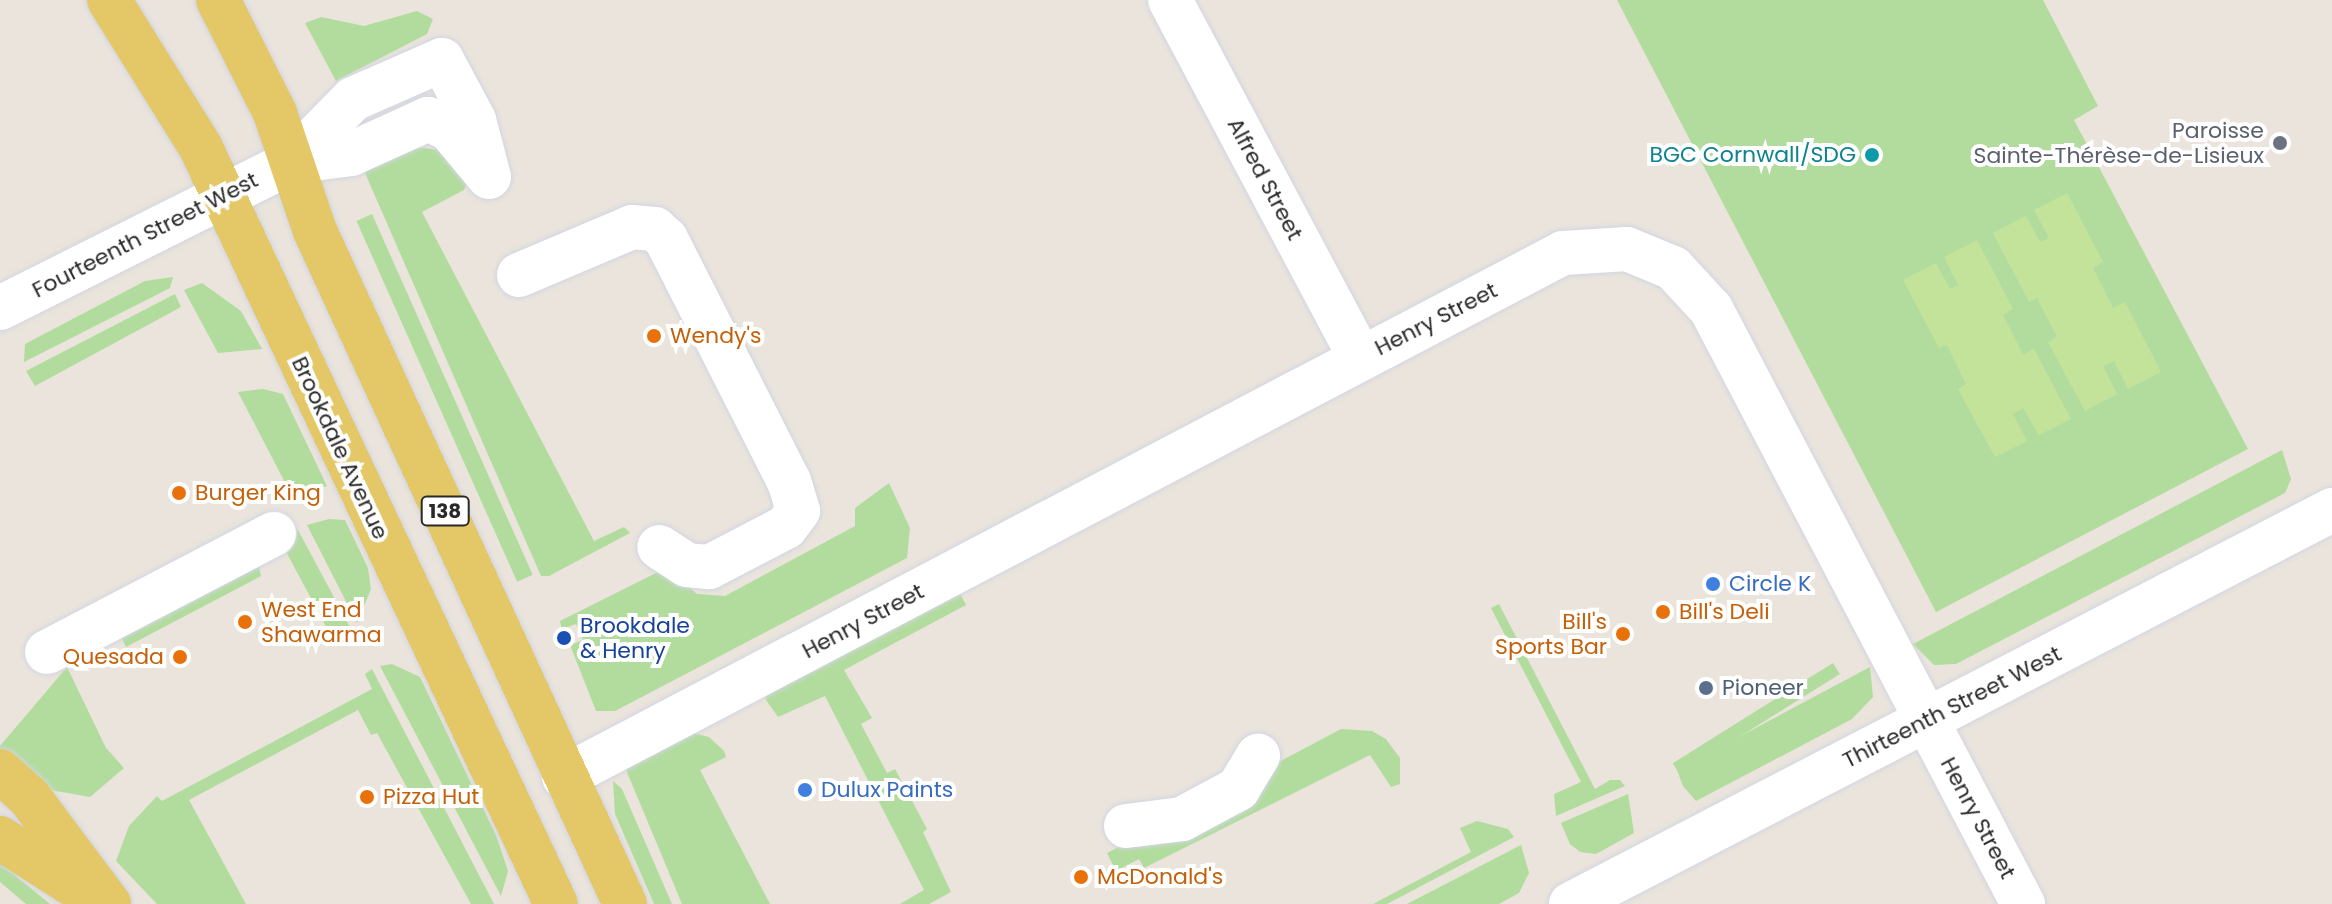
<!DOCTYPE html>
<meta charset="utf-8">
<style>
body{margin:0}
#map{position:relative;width:2332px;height:904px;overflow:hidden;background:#eae4dc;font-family:Poppins,sans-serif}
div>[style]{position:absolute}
.green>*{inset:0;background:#b2dc9d;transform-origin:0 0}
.pitch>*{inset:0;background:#c3e39a}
.roads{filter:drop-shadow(0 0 2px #d2d5e1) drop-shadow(0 0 2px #d2d5e1)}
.minor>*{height:44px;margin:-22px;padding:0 22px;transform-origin:22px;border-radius:22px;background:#fff}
.major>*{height:44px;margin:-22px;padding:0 22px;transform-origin:22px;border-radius:22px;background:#e4c867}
.dots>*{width:22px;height:22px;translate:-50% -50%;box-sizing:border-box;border:4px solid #fff;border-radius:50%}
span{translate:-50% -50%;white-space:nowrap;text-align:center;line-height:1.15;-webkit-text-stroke:8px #fff;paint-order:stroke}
.shield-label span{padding:2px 6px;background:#fff;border:2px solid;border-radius:6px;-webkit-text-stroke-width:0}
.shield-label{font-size:20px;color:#292929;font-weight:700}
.worship-label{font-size:22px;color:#5b616d}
.right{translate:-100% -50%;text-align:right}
.culture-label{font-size:22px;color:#0d838f}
.street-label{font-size:22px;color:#292929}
.food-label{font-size:22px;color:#c56008}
.left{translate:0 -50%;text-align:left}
.shop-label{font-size:22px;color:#366cbe}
.transit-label{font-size:22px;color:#164399}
.service-label{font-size:22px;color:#4e5e75}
</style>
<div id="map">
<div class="green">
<div style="clip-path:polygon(1617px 0,2043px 0,2098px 106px,2074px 120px,2248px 449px,1936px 612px)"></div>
<div style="clip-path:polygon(417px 11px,433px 19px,427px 34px,336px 81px,305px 23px,321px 17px,364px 26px)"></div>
<div style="clip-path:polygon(404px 146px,441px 150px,467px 183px,464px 190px,422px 212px,594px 541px,624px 527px,630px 533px,549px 576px,541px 576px,365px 173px,386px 152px)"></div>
<div style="left:372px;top:214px;width:395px;height:17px;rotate:66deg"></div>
<div style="clip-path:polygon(173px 277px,170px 288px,24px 362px,25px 344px,145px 281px)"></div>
<div style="clip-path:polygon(202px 283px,241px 311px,262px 349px,218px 353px,184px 290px)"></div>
<div style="clip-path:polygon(175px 294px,181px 307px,35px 386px,26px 371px)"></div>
<div style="clip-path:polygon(263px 389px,283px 394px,327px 486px,292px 496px,238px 392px)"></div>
<div style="clip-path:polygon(2282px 450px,2291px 479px,2285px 493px,1956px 664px,1934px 665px,1913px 644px)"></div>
<div style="clip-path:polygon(889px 483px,910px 528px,907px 558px,615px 711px,596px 711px,570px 645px,583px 640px,576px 624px,562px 629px,560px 621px,658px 572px,680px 579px,697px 594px,725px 596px,855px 526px,855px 508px)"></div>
<div style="clip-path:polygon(329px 519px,345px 520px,368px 568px,371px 589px,357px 623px,307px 525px)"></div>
<div style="clip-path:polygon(298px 530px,351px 629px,340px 636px,329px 632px,284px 548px,259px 567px,261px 576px,126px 647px,120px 634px,86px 644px)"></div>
<div style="clip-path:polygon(957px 588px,966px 605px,844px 670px,872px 718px,861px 724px,887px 773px,895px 769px,927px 829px,923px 832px,951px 892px,929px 904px,900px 904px,924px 890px,825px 696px,778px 717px,766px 700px,767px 683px)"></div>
<div style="clip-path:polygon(1499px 604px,1595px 789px,1610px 780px,1620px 780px,1625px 786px,1556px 816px,1554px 794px,1581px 782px,1491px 608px)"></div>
<div style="left:1833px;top:663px;width:13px;height:189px;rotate:58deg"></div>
<div style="clip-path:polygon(392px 664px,420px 677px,496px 835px,508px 871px,501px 896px,380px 666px)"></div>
<div style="clip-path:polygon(67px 667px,106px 748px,124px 768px,90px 797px,39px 788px,0 754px,0 746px)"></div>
<div style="clip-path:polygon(1870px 667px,1873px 697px,1852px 719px,1696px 801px,1683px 786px,1677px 770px)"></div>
<div style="clip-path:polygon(372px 669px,494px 904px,471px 904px,377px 733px,371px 735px,358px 710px,189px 800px,246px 904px,157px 904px,116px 861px,129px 826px,157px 796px,162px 801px,372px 689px,365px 674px)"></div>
<div style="clip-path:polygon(1341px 729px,1372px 731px,1386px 739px,1400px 758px,1400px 784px,1391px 787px,1370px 755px,1144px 868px,1139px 859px,1116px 871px,1107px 853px)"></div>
<div style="clip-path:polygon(682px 730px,709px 737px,724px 751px,726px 757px,700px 770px,770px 904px,682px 904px,624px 765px)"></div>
<div style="clip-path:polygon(613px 781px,622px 789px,672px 904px,654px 904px,615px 814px)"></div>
<div style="clip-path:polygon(1628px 794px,1634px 833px,1596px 854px,1580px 852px,1570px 844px,1561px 823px)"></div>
<div style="clip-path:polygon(1477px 821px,1508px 829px,1514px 837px,1387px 904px,1373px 904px,1471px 852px,1460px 828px)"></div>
<div style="clip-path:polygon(1521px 845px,1529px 873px,1519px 893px,1499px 904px,1407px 904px)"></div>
<div style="clip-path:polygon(0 863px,50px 904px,26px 904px,0 882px)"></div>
</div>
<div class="pitch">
<div style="clip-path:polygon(2067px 193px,2103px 262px,2093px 268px,2113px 308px,2125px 302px,2161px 372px,2128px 389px,2114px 361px,2103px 366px,2117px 394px,2085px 411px,2048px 342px,2057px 337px,2037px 298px,2029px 302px,1993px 233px,2026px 216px,2040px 242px,2049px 238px,2034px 210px)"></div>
<div style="clip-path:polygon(1977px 240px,2013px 309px,2003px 315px,2023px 355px,2034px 349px,2071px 419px,2039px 435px,2023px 408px,2013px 414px,2027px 441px,1995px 457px,1958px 389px,1966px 384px,1947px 345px,1939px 348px,1903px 280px,1936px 263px,1950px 289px,1958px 285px,1944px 257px)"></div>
</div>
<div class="roads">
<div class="minor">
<div style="left:1170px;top:0;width:404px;rotate:62deg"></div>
<div style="left:519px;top:275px;width:123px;rotate:-23deg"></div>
<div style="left:632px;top:227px;width:23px;rotate:5deg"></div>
<div style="left:655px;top:229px;width:15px;rotate:42deg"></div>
<div style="left:666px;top:239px;width:271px;rotate:63.1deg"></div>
<div style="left:789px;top:481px;width:31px;rotate:73deg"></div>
<div style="left:798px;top:511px;width:20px;rotate:127deg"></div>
<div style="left:786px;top:527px;width:87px;rotate:152.5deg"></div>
<div style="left:709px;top:567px;width:22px;rotate:-175deg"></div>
<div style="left:687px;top:565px;width:33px;rotate:-147deg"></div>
<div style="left:0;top:308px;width:326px;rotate:-26.6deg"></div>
<div style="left:291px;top:162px;width:61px;rotate:-7.6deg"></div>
<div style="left:351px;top:154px;width:85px;rotate:-24.4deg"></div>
<div style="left:428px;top:119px;width:23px;rotate:25deg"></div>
<div style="left:449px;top:129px;width:62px;rotate:50.2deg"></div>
<div style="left:489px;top:177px;width:59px;rotate:-104.7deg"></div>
<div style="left:474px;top:120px;width:68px;rotate:-118.1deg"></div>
<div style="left:442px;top:60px;width:97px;rotate:156.3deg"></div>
<div style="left:353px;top:99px;width:88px;rotate:134.5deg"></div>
<div style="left:47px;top:652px;width:256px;rotate:-27.5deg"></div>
<div style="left:564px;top:777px;width:1128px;rotate:-27.68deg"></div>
<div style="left:1563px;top:253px;width:64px;rotate:-3.6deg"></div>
<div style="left:1627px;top:249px;width:50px;rotate:22.4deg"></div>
<div style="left:1673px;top:268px;width:56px;rotate:47.2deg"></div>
<div style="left:1711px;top:309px;width:672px;rotate:62.33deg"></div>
<div style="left:1126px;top:826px;width:56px;rotate:-7.1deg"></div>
<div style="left:1182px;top:819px;width:64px;rotate:-28.2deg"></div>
<div style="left:1238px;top:789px;width:39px;rotate:-59deg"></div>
<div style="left:1571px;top:904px;width:857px;rotate:-27.37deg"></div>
</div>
<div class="major">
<div style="left:109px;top:0;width:174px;rotate:58.1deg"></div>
<div style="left:201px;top:148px;width:835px;rotate:64.85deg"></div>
<div style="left:218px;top:0;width:127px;rotate:63.2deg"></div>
<div style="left:275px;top:113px;width:125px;rotate:71.3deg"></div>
<div style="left:315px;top:231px;width:741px;rotate:65.27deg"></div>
<div style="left:0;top:771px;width:39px;rotate:42deg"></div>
<div style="left:29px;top:797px;width:134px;rotate:53.2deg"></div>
<div style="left:0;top:838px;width:106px;rotate:32.6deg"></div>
</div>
</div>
<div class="dots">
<div style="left:2280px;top:143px;background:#6b7280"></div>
<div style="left:1872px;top:155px;background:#0f9aa8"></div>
<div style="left:654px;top:336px;background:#e8710a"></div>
<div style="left:179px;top:493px;background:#e8710a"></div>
<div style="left:1713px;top:584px;background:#3f7fe0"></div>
<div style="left:1663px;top:612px;background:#e8710a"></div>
<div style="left:245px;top:622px;background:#e8710a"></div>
<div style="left:1623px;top:634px;background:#e8710a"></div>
<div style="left:564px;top:638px;background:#1a4fb4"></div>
<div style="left:180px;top:657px;background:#e8710a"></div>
<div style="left:1706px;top:688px;background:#5c6f8a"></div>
<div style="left:805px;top:790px;background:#3f7fe0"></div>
<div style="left:367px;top:797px;background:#e8710a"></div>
<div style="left:1081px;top:877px;background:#e8710a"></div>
</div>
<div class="shield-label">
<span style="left:445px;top:511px">138</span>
</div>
<div class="worship-label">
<span class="right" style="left:2264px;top:143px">Paroisse<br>Sainte-Thérèse-de-Lisieux</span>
</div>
<div class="culture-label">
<span class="right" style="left:1856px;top:155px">BGC Cornwall/SDG</span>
</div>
<div class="street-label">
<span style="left:1265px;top:179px;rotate:62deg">Alfred Street</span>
<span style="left:145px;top:235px;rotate:-27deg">Fourteenth Street West</span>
<span style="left:1436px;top:319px;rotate:-27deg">Henry Street</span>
<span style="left:340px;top:448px;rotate:65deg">Brookdale Avenue</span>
<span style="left:863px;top:621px;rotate:-28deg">Henry Street</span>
<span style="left:1952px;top:707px;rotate:-27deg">Thirteenth Street West</span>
<span style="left:1978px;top:818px;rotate:62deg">Henry Street</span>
</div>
<div class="food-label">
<span class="left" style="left:670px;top:336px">Wendy's</span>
<span class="left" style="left:195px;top:493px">Burger King</span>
<span class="left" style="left:261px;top:622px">West End<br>Shawarma</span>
<span class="left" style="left:1679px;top:612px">Bill's Deli</span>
<span class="right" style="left:1607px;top:634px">Bill's<br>Sports Bar</span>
<span class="right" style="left:164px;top:657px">Quesada</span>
<span class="left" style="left:383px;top:797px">Pizza Hut</span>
<span class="left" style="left:1097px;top:877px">McDonald's</span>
</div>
<div class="shop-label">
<span class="left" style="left:1729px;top:584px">Circle K</span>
<span class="left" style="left:821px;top:790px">Dulux Paints</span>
</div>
<div class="transit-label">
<span class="left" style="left:580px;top:638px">Brookdale<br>&amp; Henry</span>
</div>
<div class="service-label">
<span class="left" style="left:1722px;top:688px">Pioneer</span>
</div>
</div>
